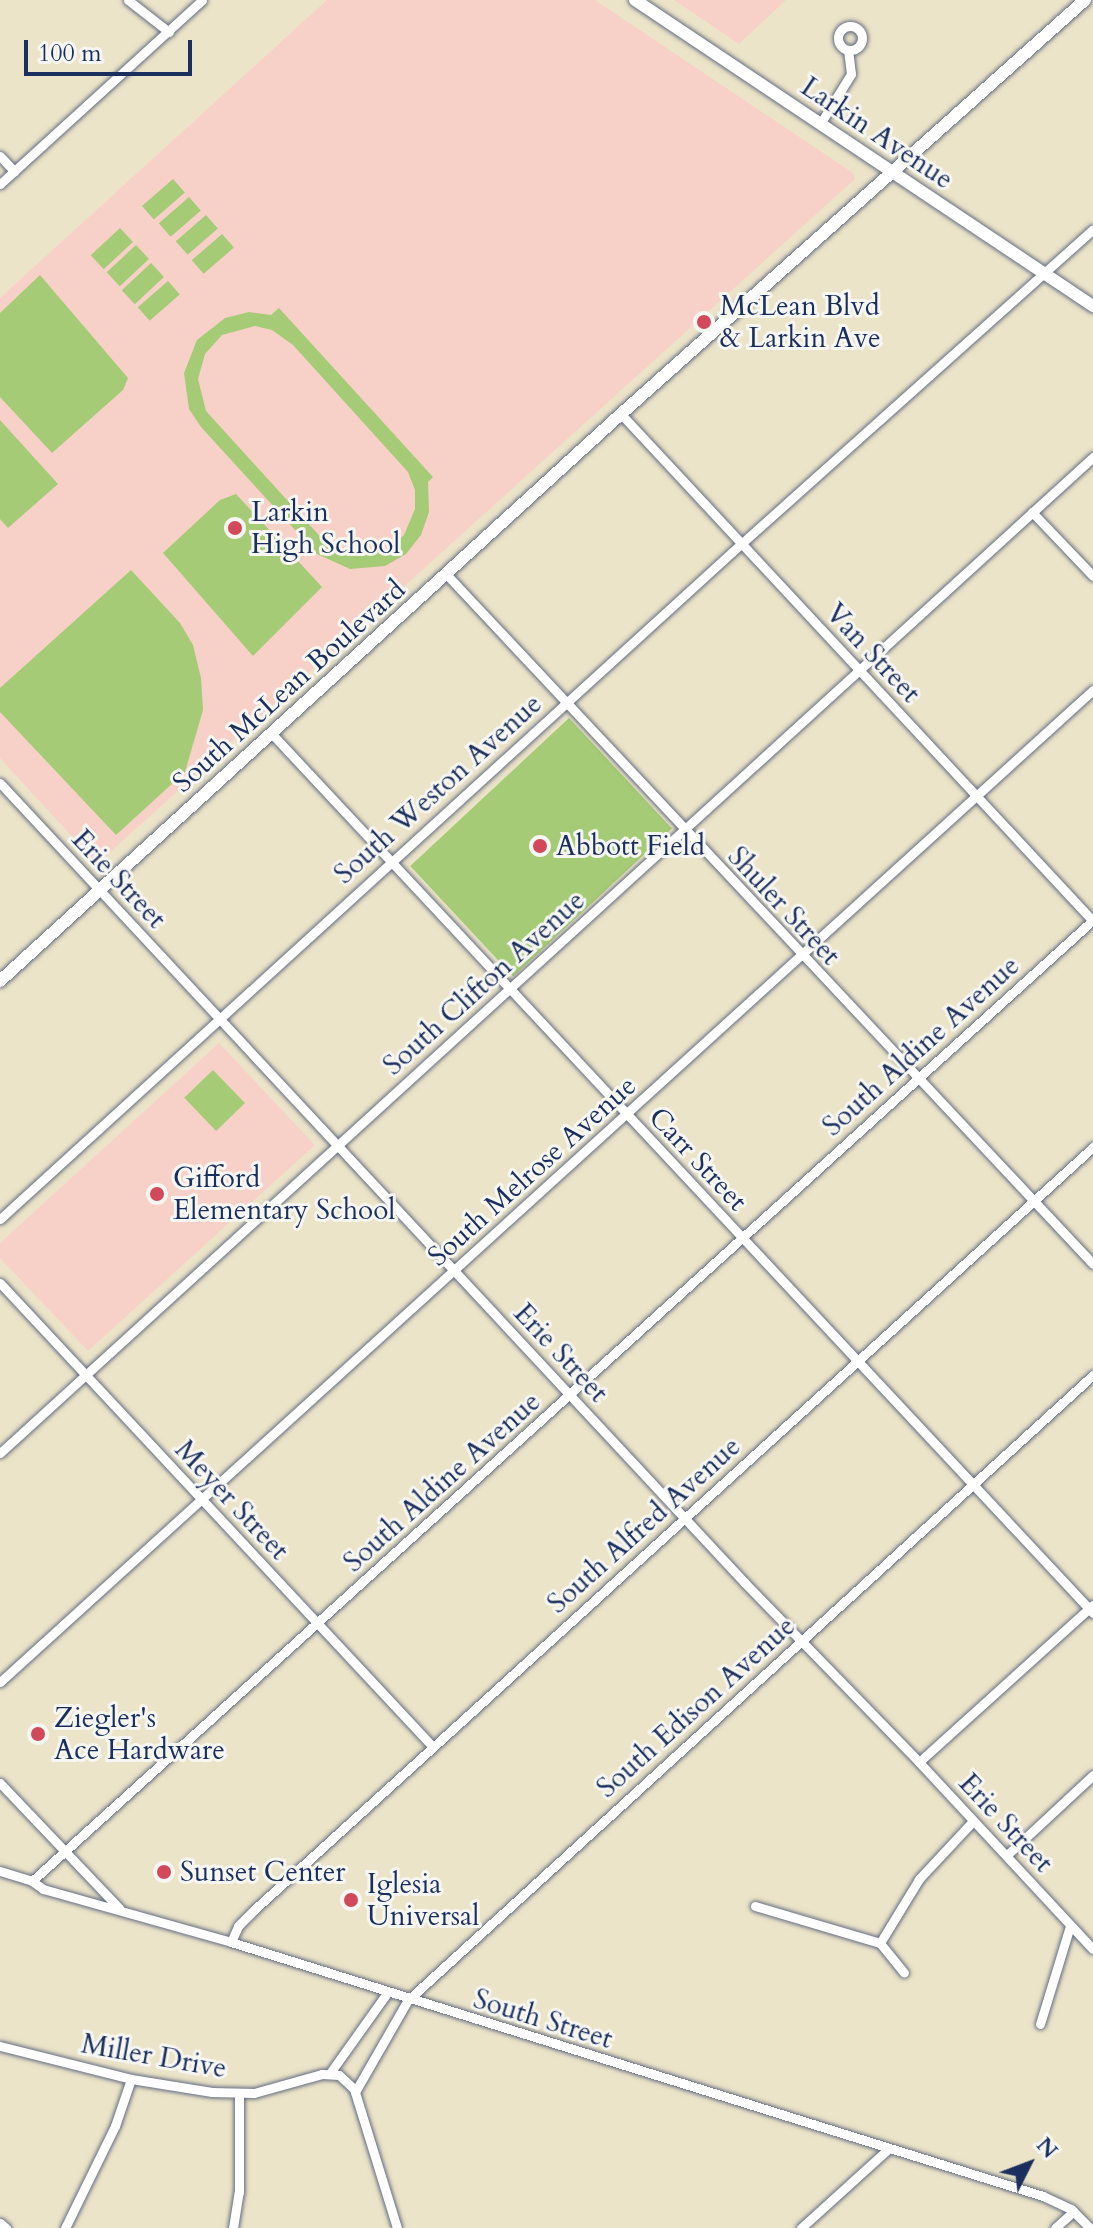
<!DOCTYPE html>
<style>
body{margin:0}
#map{position:relative;width:1093px;height:2228px;overflow:hidden;background:#ece4c8;font-family:Cardo,serif}
div>[style]{position:absolute}
.built>*{inset:0;background:#f7d1c7}
.green>*{inset:0;background:#a5cb76;transform-origin:0 0}
.roads{filter:drop-shadow(0 0 2px #646e83) drop-shadow(0 0 2px #646e83)}
.street>*{height:9px;margin:-4.5px;padding:0 4.5px;transform-origin:4.5px;border-radius:4.5px;background:#fff}
.street>.ring{margin:-4.5px;padding:0;box-sizing:content-box;background:none;border:9px solid #fff;border-radius:50%}
.secondary>*{height:12px;margin:-6px;padding:0 6px;transform-origin:6px;border-radius:6px;background:#fff}
.dots>*{width:22px;height:22px;translate:-50% -50%;box-sizing:border-box;border:4px solid #f6f6f2;border-radius:50%}
span{translate:-50% -50%;white-space:nowrap;text-align:center;line-height:1.15;-webkit-text-stroke:6px #f6f6f2;paint-order:stroke}
.street-label{font-size:28px;color:#1b2f5e}
.poi-label{font-size:28px;color:#1b2f5e}
.left{translate:0 -50%;text-align:left}
.north{position:absolute;left:989px;top:2124px;width:80px;height:80px;-webkit-text-stroke:6px #f6f6f2;paint-order:stroke;rotate:48deg;font-size:22px;font-weight:700;line-height:32px;text-align:center;color:#1b2f5e}
.north::after{content:'';display:block;margin:auto;width:28px;height:36px;background:#1b2f5e;clip-path:polygon(50% 0,100% 100%,50% 72%,0 100%)}
.scale{position:absolute;left:24px;top:40px;width:168px;height:36px;box-sizing:border-box;border:4px solid #1b2f5e;border-top:0;padding-left:10px;font-size:24px;line-height:28px;white-space:nowrap;color:#1b2f5e;-webkit-text-stroke:6px #f6f6f2;paint-order:stroke}
</style>
<div id="map">
<div class="built">
<div style="clip-path:polygon(327px 0,595px 0,853px 173px,855px 179px,97px 864px,0 758px,0 298px)"></div>
<div style="clip-path:polygon(674px 0,786px 0,739px 44px)"></div>
<div style="clip-path:polygon(219px 1043px,315px 1145px,88px 1351px,0 1258px,0 1243px)"></div>
</div>
<div class="green">
<div style="left:173px;top:179px;width:18px;height:41px;rotate:49deg"></div>
<div style="left:189px;top:197px;width:18px;height:40px;rotate:49deg"></div>
<div style="left:206px;top:215px;width:18px;height:40px;rotate:49deg"></div>
<div style="left:120px;top:228px;width:19px;height:40px;rotate:47deg"></div>
<div style="left:222px;top:234px;width:18px;height:40px;rotate:49deg"></div>
<div style="left:136px;top:245px;width:19px;height:40px;rotate:47deg"></div>
<div style="left:151px;top:263px;width:19px;height:40px;rotate:47deg"></div>
<div style="clip-path:polygon(40px 275px,128px 378px,123px 390px,52px 453px,0 397px,0 313px)"></div>
<div style="left:168px;top:281px;width:18px;height:40px;rotate:49deg"></div>
<div style="clip-path:polygon(evenodd,279px 308px,433px 477px,428px 482px,429px 512px,421px 535px,406px 554px,385px 566px,350px 569px,317px 554px,201px 427px,189px 409px,184px 373px,197px 340px,225px 318px,249px 312px,271px 315px,279px 308px,255px 326px,272px 330px,293px 345px,408px 472px,415px 490px,415px 509px,404px 535px,390px 548px,363px 556px,344px 553px,327px 544px,206px 411px,198px 379px,205px 354px,222px 335px,255px 326px)"></div>
<div style="clip-path:polygon(0 420px,58px 484px,8px 528px,0 519px)"></div>
<div style="clip-path:polygon(236px 494px,322px 587px,253px 656px,163px 553px,220px 500px)"></div>
<div style="clip-path:polygon(131px 570px,180px 623px,193px 645px,201px 678px,203px 710px,185px 772px,116px 835px,0 712px,0 688px)"></div>
<div style="left:569px;top:718px;width:151px;height:217px;rotate:47deg"></div>
<div style="left:213px;top:1070px;width:46px;height:40px;rotate:46deg"></div>
</div>
<div class="roads">
<div class="street">
<div style="left:128px;top:0;width:52px;rotate:38deg"></div>
<div class="ring" style="left:838px;top:26px;width:15px;height:15px"></div>
<div style="left:820px;top:124px;width:59px;rotate:-58.2deg"></div>
<div style="left:851px;top:74px;width:23px;rotate:-97deg"></div>
<div style="left:0;top:156px;width:21px;rotate:47deg"></div>
<div style="left:0;top:184px;width:273px;rotate:-42.3deg"></div>
<div style="left:621px;top:414px;width:693px;rotate:47.05deg"></div>
<div style="left:1032px;top:512px;width:88px;rotate:46.4deg"></div>
<div style="left:447px;top:575px;width:944px;rotate:46.84deg"></div>
<div style="left:272px;top:734px;width:1203px;rotate:46.95deg"></div>
<div style="left:0;top:783px;width:1093px;rotate:47.04deg"></div>
<div style="left:745px;top:1583px;width:250px;rotate:45.8deg"></div>
<div style="left:919px;top:1762px;width:255px;rotate:47.1deg"></div>
<div style="left:0;top:1219px;width:990px;rotate:-42.34deg"></div>
<div style="left:732px;top:552px;width:484px;rotate:-41.8deg"></div>
<div style="left:0;top:1283px;width:633px;rotate:46.98deg"></div>
<div style="left:0;top:1453px;width:1479px;rotate:-42.34deg"></div>
<div style="left:0;top:1682px;width:1476px;rotate:-42.23deg"></div>
<div style="left:919px;top:1762px;width:234px;rotate:-42.1deg"></div>
<div style="left:0;top:1783px;width:173px;rotate:46.4deg"></div>
<div style="left:1007px;top:1855px;width:117px;rotate:-42.9deg"></div>
<div style="left:0;top:1871px;width:34px;rotate:17deg"></div>
<div style="left:32px;top:1881px;width:14px;rotate:36deg"></div>
<div style="left:43px;top:1889px;width:195px;rotate:15.7deg"></div>
<div style="left:231px;top:1942px;width:851px;rotate:17.37deg"></div>
<div style="left:1043px;top:2196px;width:31px;rotate:25deg"></div>
<div style="left:1071px;top:2209px;width:27px;rotate:45deg"></div>
<div style="left:32px;top:1881px;width:1432px;rotate:-42.17deg"></div>
<div style="left:755px;top:1906px;width:130px;rotate:16.5deg"></div>
<div style="left:880px;top:1943px;width:75px;rotate:-58.6deg"></div>
<div style="left:919px;top:1879px;width:79px;rotate:-47deg"></div>
<div style="left:231px;top:1942px;width:17px;rotate:-66deg"></div>
<div style="left:238px;top:1926px;width:24px;rotate:-45deg"></div>
<div style="left:255px;top:1909px;width:1133px;rotate:-42.28deg"></div>
<div style="left:880px;top:1943px;width:38px;rotate:51deg"></div>
<div style="left:1040px;top:2024px;width:102px;rotate:-73deg"></div>
<div style="left:0;top:2046px;width:135px;rotate:14.1deg"></div>
<div style="left:131px;top:2079px;width:82px;rotate:9.1deg"></div>
<div style="left:212px;top:2092px;width:42px;rotate:1.4deg"></div>
<div style="left:254px;top:2093px;width:71px;rotate:-15.6deg"></div>
<div style="left:322px;top:2074px;width:17px;rotate:3deg"></div>
<div style="left:339px;top:2075px;width:21px;rotate:43deg"></div>
<div style="left:354px;top:2089px;width:145px;rotate:72.8deg"></div>
<div style="left:330px;top:2073px;width:98px;rotate:-54.5deg"></div>
<div style="left:355px;top:2092px;width:106px;rotate:-60.1deg"></div>
<div style="left:408px;top:2000px;width:927px;rotate:-42.38deg"></div>
<div style="left:0;top:2223px;width:8px;rotate:40deg"></div>
<div style="left:65px;top:2228px;width:114px;rotate:-63.9deg"></div>
<div style="left:115px;top:2126px;width:50px;rotate:-71.2deg"></div>
<div style="left:233px;top:2228px;width:36px;rotate:-81deg"></div>
<div style="left:239px;top:2192px;width:99px;rotate:-90deg"></div>
<div style="left:801px;top:2228px;width:118px;rotate:-42.2deg"></div>
<div style="left:1055px;top:2228px;width:25px;rotate:-42deg"></div>
</div>
<div class="secondary">
<div style="left:635px;top:0;width:551px;rotate:33.75deg"></div>
<div style="left:0;top:981px;width:841px;rotate:-42.4deg"></div>
<div style="left:621px;top:414px;width:622px;rotate:-41.74deg"></div>
</div>
</div>
<div class="dots">
<div style="left:704px;top:322px;background:#d1495b"></div>
<div style="left:235px;top:528px;background:#d1495b"></div>
<div style="left:540px;top:846px;background:#d1495b"></div>
<div style="left:157px;top:1194px;background:#d1495b"></div>
<div style="left:38px;top:1734px;background:#d1495b"></div>
<div style="left:164px;top:1872px;background:#d1495b"></div>
<div style="left:351px;top:1900px;background:#d1495b"></div>
</div>
<div class="street-label">
<span style="left:877px;top:133px;rotate:34deg">Larkin Avenue</span>
<span style="left:873px;top:653px;rotate:47deg">Van Street</span>
<span style="left:289px;top:686px;rotate:-42deg">South McLean Boulevard</span>
<span style="left:438px;top:789px;rotate:-42deg">South Weston Avenue</span>
<span style="left:119px;top:879px;rotate:47deg">Erie Street</span>
<span style="left:784px;top:906px;rotate:47deg">Shuler Street</span>
<span style="left:484px;top:983px;rotate:-42deg">South Clifton Avenue</span>
<span style="left:921px;top:1046px;rotate:-42deg">South Aldine Avenue</span>
<span style="left:698px;top:1159px;rotate:47deg">Carr Street</span>
<span style="left:532px;top:1171px;rotate:-42deg">South Melrose Avenue</span>
<span style="left:561px;top:1353px;rotate:47deg">Erie Street</span>
<span style="left:442px;top:1482px;rotate:-42deg">South Aldine Avenue</span>
<span style="left:232px;top:1500px;rotate:47deg">Meyer Street</span>
<span style="left:644px;top:1525px;rotate:-42deg">South Alfred Avenue</span>
<span style="left:696px;top:1707px;rotate:-42deg">South Edison Avenue</span>
<span style="left:1006px;top:1823px;rotate:47deg">Erie Street</span>
<span style="left:543px;top:2019px;rotate:17deg">South Street</span>
<span style="left:154px;top:2056px;rotate:10deg">Miller Drive</span>
</div>
<div class="poi-label">
<span class="left" style="left:720px;top:322px">McLean Blvd<br>&amp; Larkin Ave</span>
<span class="left" style="left:251px;top:528px">Larkin<br>High School</span>
<span class="left" style="left:556px;top:846px">Abbott Field</span>
<span class="left" style="left:173px;top:1194px">Gifford<br>Elementary School</span>
<span class="left" style="left:54px;top:1734px">Ziegler's<br>Ace Hardware</span>
<span class="left" style="left:180px;top:1872px">Sunset Center</span>
<span class="left" style="left:367px;top:1900px">Iglesia<br>Universal</span>
</div>
<div class="north">N</div>
<div class="scale">100 m</div>
</div>
